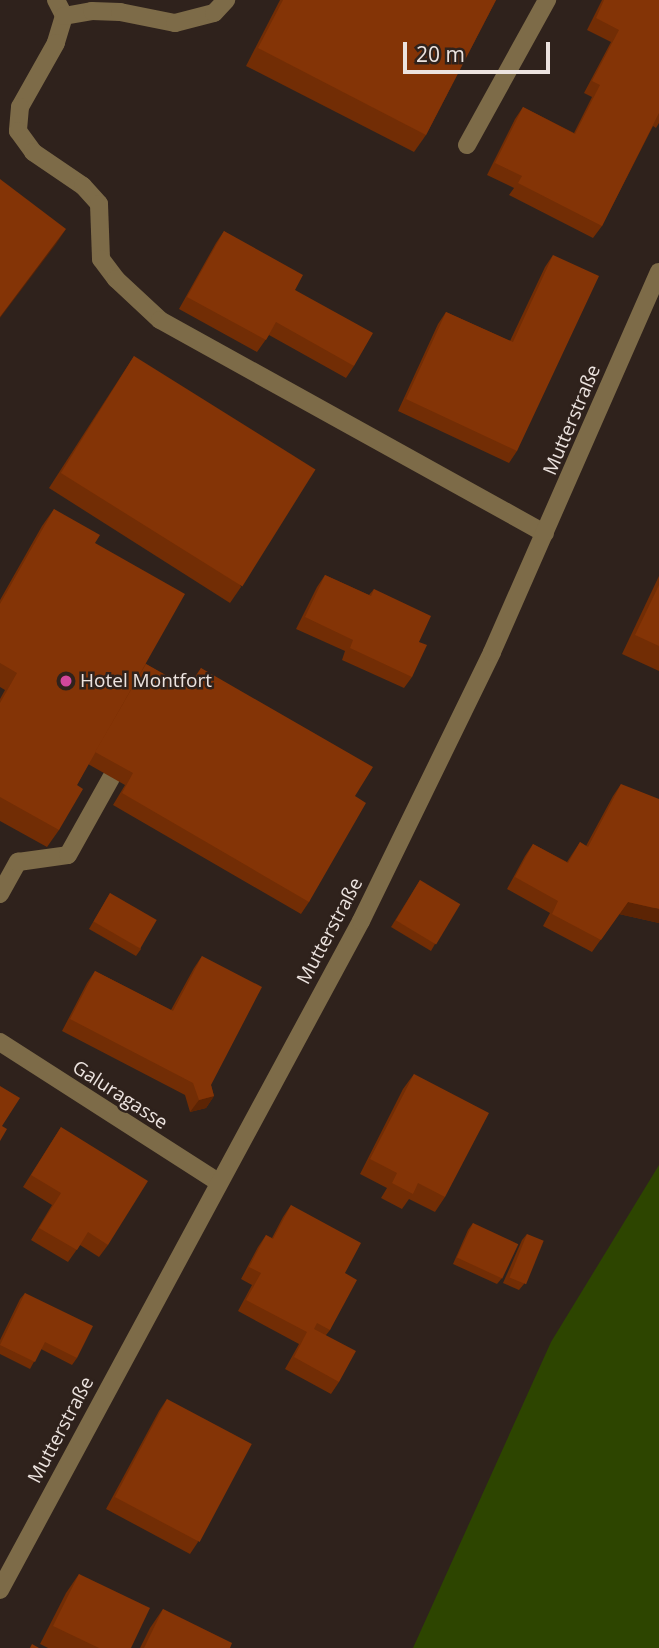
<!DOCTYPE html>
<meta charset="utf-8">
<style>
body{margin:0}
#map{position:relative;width:659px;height:1648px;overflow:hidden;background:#2f221c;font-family:"Open Sans",sans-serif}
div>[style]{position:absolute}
.green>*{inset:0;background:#2d4500}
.minor>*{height:18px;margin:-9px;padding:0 9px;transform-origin:9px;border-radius:9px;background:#7d6b48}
.wall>*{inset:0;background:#722d05}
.shaded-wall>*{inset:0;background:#5c2404}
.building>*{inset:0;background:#843406;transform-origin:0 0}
.dots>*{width:19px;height:19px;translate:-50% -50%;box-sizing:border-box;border:4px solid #2f221c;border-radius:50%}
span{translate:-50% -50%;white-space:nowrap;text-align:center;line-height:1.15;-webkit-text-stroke:5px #2f221c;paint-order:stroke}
.street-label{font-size:19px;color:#ece3df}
.poi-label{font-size:19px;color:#ece3df}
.left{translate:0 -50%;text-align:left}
.scale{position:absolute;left:403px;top:42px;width:147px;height:32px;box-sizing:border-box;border:4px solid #ece3df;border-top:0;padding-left:9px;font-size:21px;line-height:24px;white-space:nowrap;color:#ece3df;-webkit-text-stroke:5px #2f221c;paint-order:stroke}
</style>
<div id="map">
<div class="green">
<div style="clip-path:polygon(659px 1165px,659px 1648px,413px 1648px,551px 1342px)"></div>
</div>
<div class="minor">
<div style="left:56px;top:0;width:18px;rotate:63deg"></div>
<div style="left:64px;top:16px;width:28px;rotate:107deg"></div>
<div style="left:56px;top:43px;width:73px;rotate:119.4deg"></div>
<div style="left:20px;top:107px;width:24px;rotate:95deg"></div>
<div style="left:18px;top:131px;width:26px;rotate:54deg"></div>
<div style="left:33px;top:152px;width:60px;rotate:34.2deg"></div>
<div style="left:83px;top:186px;width:24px;rotate:48deg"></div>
<div style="left:99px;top:204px;width:55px;rotate:87.9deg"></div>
<div style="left:101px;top:259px;width:25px;rotate:53deg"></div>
<div style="left:116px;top:279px;width:60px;rotate:43deg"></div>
<div style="left:160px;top:320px;width:440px;rotate:29deg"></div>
<div style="left:64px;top:16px;width:28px;rotate:-10deg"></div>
<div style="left:92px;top:11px;width:28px;rotate:2deg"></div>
<div style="left:120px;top:12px;width:56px;rotate:11.3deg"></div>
<div style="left:175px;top:23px;width:40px;rotate:-14.4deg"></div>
<div style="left:214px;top:13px;width:18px;rotate:-47deg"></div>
<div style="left:467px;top:145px;width:166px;rotate:-61.1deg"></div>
<div style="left:0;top:894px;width:37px;rotate:-61deg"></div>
<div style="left:18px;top:862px;width:50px;rotate:-8deg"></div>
<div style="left:68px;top:855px;width:88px;rotate:-60.8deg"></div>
<div style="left:0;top:1042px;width:259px;rotate:32.7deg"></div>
<div style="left:0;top:1590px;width:760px;rotate:-61.65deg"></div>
<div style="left:361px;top:921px;width:299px;rotate:-64deg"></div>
<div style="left:492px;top:652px;width:415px;rotate:-66.3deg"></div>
</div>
<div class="wall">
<div style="clip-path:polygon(280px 0,496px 0,426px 135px,414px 152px,246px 66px)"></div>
<div style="clip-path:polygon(602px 0,659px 0,659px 123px,656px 128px,653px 126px,602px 226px,593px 238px,509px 195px,514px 188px,487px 175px,515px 119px,523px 107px,574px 133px,592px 97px,584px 93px,611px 42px,587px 30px)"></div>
<div style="clip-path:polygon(224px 231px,295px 290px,354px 366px,346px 378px,269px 335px,257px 352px,179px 309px,216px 243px)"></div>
<div style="clip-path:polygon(553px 255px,517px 451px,509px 463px,398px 411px,438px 324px,446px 312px,510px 341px,545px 267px)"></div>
<div style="clip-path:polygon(134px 356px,241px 587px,230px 603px,49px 488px)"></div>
<div style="clip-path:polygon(54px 509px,95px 543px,146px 664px,187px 688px,201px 668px,355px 796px,309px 902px,301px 914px,113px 805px,125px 785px,88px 764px,77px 785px,59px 830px,47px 847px,0 821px,0 699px,5px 690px,0 687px,0 600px,42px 526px)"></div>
<div style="clip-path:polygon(325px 575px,369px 595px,374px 589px,419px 642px,412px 677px,404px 688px,342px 660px,345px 651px,296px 629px,317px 587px)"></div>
<div style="clip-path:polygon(659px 576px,659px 671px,622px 654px)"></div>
<div style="clip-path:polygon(621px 784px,659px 923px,619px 914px,592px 952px,543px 926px,550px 913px,507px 889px,525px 856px,533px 844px,567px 862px,580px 842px,586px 846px,613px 796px)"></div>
<div style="clip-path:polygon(420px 880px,435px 944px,431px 951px,391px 927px)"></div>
<div style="clip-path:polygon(110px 893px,141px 949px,136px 956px,89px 929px)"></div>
<div style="clip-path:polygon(202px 956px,211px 1085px,214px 1096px,206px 1108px,190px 1112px,185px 1095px,62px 1031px,87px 983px,95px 971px,171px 1010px,194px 968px)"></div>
<div style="clip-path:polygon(414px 1074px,445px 1197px,435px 1212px,409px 1199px,402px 1209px,381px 1198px,387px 1188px,360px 1174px,403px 1089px)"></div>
<div style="clip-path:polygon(61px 1127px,108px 1245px,99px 1257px,80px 1245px,68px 1262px,31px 1240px,52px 1205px,23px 1187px)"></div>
<div style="clip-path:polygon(291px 1205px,345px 1273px,330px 1330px,326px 1335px,339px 1382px,331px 1394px,285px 1369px,299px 1344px,238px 1311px,252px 1285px,241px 1279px,258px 1247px,266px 1235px,272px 1238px,283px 1217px)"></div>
<div style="clip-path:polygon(473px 1223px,502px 1278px,497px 1284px,453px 1264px,468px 1230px)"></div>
<div style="clip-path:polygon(527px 1234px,524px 1284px,519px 1290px,503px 1283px,522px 1240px)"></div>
<div style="clip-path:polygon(25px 1293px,77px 1358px,72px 1365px,41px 1349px,30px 1369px,0 1354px,0 1340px,20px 1299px)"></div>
<div style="clip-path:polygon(167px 1399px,198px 1542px,190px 1554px,106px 1509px,159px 1411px)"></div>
<div style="clip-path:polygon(79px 1574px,131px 1648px,48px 1648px,40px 1644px,66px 1593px)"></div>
<div style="clip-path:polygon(163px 1609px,230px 1648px,140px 1648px,150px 1628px)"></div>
</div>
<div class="shaded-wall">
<div style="clip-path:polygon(66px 229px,56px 244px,0 318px,0 317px)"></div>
<div style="clip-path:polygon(628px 902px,659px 909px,659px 923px,619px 914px)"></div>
<div style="clip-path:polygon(214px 1096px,206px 1108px,190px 1112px,199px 1100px)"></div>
</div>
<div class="building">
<div style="clip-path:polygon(283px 0,496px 0,426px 135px,258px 48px)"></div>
<div style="clip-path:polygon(604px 0,659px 0,659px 113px,602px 226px,518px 183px,522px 176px,495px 163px,523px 107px,575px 134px,600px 85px,592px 81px,619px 30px,596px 18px)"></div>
<div style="clip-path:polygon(0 179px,66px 229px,0 317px)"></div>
<div style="clip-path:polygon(224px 231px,303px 275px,295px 290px,373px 333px,354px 366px,276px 322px,266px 340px,187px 297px)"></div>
<div style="clip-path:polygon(553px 255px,599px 276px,517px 451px,406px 399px,446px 312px,513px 342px)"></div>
<div style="left:134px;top:356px;width:214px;height:138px;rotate:32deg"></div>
<div style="clip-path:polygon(54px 509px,100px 535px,95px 543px,185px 594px,77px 785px,83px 789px,59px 830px,0 797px,0 703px,17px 673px,0 663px,0 604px)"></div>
<div style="clip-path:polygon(325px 575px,371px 596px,374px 589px,431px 616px,419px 642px,427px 645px,412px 677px,350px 648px,353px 640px,305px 617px)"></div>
<div style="clip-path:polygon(659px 585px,659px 646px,635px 635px)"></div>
<div style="clip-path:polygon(146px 664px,189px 688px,201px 668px,373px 767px,355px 796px,366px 803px,309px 902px,122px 793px,133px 773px,95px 752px)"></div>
<div style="clip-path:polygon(621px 784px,659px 799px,659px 909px,628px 902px,601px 940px,552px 914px,558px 901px,515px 877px,533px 844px,568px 863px,580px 842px,588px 847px)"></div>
<div style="left:420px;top:880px;width:47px;height:47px;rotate:31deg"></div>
<div style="left:110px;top:893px;width:54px;height:33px;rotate:30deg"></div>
<div style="clip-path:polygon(202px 956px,262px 987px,211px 1085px,214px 1096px,199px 1100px,193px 1083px,70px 1019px,95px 971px,173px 1011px)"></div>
<div style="clip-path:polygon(414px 1074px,489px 1113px,445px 1197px,418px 1183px,413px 1194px,392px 1183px,397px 1173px,370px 1159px)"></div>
<div style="clip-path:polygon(0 1086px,20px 1098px,2px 1126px,7px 1129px,0 1141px)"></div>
<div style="clip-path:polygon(61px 1127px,148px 1181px,108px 1245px,88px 1232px,77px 1250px,39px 1228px,61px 1193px,31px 1175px)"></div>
<div style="clip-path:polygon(291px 1205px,361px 1243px,345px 1273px,357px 1280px,330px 1330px,317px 1323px,314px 1329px,356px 1351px,339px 1382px,294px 1357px,307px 1332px,246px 1300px,261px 1273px,249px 1267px,266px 1235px,273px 1239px)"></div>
<div style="left:473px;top:1223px;width:50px;height:38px;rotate:25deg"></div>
<div style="left:527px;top:1234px;width:18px;height:47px;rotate:22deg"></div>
<div style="clip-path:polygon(25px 1293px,93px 1326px,77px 1358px,45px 1342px,35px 1362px,0 1345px)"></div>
<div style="left:167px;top:1399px;width:96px;height:111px;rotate:28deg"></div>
<div style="clip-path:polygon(79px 1574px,150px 1608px,131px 1648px,99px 1648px,53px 1626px)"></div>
<div style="clip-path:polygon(163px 1609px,232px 1643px,230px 1648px,144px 1648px)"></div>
<div style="clip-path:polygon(32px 1644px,39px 1648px,30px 1648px)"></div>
</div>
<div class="dots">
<div style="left:66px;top:681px;background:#d1479c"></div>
</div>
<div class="street-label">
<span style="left:572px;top:420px;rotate:-67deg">Mutterstraße</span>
<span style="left:330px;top:931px;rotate:-62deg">Mutterstraße</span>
<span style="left:120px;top:1095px;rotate:33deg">Galuragasse</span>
<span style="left:61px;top:1430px;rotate:-62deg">Mutterstraße</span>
</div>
<div class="poi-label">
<span class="left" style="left:80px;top:681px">Hotel Montfort</span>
</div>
<div class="scale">20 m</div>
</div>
